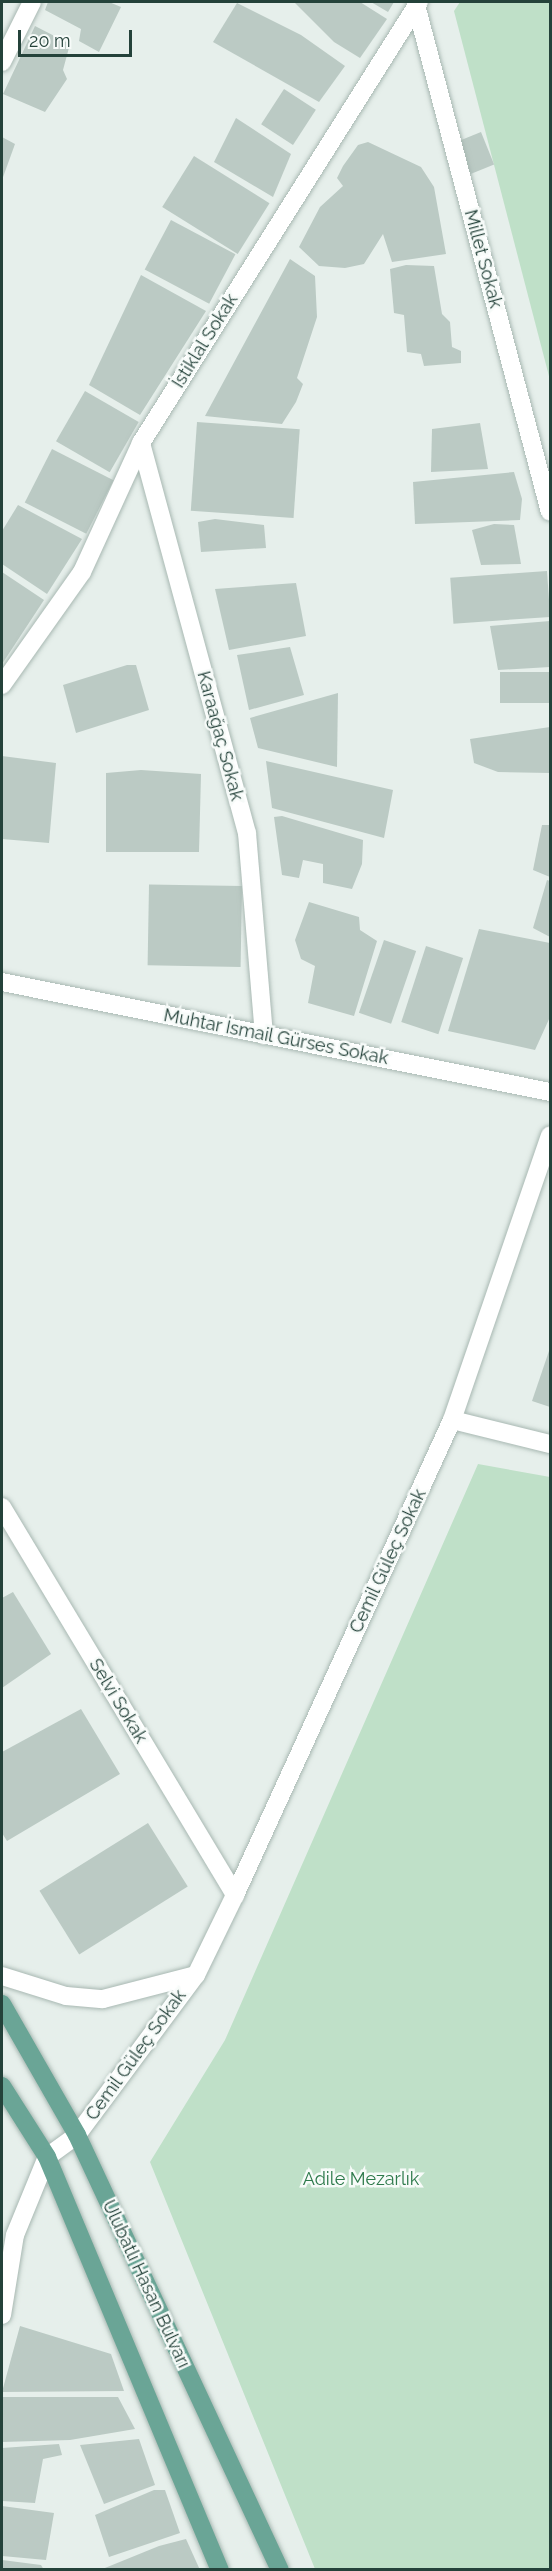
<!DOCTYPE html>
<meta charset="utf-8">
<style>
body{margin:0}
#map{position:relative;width:552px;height:2571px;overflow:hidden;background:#e6efeb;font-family:Raleway,sans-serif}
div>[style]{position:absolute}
.green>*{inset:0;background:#bfe0c8}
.building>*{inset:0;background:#bbcac4;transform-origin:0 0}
.roads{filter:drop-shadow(0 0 2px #a8b8b2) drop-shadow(0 0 2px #a8b8b2)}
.minor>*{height:18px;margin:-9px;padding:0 9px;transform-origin:9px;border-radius:9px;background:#fff}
.primary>*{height:18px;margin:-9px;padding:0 9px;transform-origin:9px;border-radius:9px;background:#6aa596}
span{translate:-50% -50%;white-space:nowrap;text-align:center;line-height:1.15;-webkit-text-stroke:5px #f7fbf9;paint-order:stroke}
.street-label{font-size:18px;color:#24423a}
.park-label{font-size:18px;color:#2d7a4b}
.frame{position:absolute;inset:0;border:3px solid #24423a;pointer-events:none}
.scale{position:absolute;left:18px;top:30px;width:114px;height:27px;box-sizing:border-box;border:3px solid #24423a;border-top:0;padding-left:8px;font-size:18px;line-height:21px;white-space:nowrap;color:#24423a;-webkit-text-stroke:4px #f7fbf9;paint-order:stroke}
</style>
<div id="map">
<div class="green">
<div style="clip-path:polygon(460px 2px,550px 2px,550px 380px,454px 11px)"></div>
<div style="clip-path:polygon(478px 1464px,550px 1477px,550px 2569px,315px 2569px,150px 2162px,225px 2040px)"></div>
</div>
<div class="building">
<div style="clip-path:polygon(48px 2px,109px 2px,121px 7px,99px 52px,79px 41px,81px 29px,45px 10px)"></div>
<div style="clip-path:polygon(294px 2px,360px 2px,387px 19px,360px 58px,334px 42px)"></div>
<div style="clip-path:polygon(371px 2px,394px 2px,388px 12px)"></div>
<div style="clip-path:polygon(237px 3px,301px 35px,345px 66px,319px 102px,213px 42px)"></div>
<div style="clip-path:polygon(35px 26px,70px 44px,63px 70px,67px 79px,45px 112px,3px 94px)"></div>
<div style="left:284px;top:89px;width:38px;height:42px;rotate:33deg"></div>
<div style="clip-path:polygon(236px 118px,291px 154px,273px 197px,214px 162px)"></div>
<div style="left:481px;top:132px;width:35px;height:26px;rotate:68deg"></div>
<div style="clip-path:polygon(2px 137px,15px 144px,2px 180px)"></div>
<div style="clip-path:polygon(368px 142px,421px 167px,434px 187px,446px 254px,392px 262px,383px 234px,364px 264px,345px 268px,319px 266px,299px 247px,320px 207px,343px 186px,337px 178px,343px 166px,358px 145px)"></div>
<div style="left:194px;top:156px;width:89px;height:60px;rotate:32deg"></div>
<div style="left:171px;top:220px;width:73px;height:56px;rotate:28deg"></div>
<div style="clip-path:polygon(290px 259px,315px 276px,317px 317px,297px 378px,303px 384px,296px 402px,282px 424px,205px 416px)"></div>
<div style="clip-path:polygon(406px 265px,434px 266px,442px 314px,450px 322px,452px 347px,461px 351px,461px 363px,424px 366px,421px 354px,407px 352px,404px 315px,394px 313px,390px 269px)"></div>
<div style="clip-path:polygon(141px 275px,206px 311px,140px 415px,89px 385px)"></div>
<div style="left:85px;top:391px;width:62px;height:58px;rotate:30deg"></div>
<div style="left:197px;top:422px;width:103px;height:89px;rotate:4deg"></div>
<div style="clip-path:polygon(480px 423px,488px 469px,431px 472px,432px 429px)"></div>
<div style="left:52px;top:449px;width:69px;height:60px;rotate:27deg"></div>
<div style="clip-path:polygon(514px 472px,522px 499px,520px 520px,415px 524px,413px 482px)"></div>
<div style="clip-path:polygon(18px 505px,82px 539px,47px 594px,2px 564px,2px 531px)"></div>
<div style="clip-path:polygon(215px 519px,264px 525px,266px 548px,201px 552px,198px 522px)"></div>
<div style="clip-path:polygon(494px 524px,514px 525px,521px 564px,481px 565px,472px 530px)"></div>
<div style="left:547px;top:571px;width:46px;height:97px;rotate:86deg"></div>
<div style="clip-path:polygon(2px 572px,44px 600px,2px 664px)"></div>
<div style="clip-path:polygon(296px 583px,306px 636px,229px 650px,215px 589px)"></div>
<div style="clip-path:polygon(550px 621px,550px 667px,498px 670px,490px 626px)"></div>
<div style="clip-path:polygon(290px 647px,304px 695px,249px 710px,237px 655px)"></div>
<div style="clip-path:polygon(127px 665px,136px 665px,149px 710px,76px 733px,63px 685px)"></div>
<div style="left:550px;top:672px;width:31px;height:50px;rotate:90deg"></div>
<div style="clip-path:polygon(338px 693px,337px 767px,258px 748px,250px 718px)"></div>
<div style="clip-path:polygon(550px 727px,550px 773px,498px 772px,474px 763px,470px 739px)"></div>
<div style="clip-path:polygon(2px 756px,56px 763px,49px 843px,2px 839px)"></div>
<div style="clip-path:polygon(266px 761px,393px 790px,384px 838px,272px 808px)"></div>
<div style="clip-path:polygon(141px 770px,201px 774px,199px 852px,106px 852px,106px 773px)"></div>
<div style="clip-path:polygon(282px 816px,363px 840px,362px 864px,352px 889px,323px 883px,323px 864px,303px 860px,299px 878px,282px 875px,274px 817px)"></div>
<div style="clip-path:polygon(542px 825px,550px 825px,550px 877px,533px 870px)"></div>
<div style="clip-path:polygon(547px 880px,550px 881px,550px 937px,533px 928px)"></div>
<div style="left:242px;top:886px;width:81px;height:93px;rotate:91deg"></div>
<div style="clip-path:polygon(309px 902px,359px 917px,360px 930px,377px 941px,354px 1016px,308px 1003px,315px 966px,301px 959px,295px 940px)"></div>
<div style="clip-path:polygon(479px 929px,550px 943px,550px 1017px,535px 1050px,448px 1031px)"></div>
<div style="left:384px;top:940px;width:34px;height:77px;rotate:19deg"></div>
<div style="left:426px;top:946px;width:39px;height:80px;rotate:18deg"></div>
<div style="clip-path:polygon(550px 1348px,550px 1407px,532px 1401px)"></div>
<div style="clip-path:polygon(13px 1592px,51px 1654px,2px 1688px,2px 1598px)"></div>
<div style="clip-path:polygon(81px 1709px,120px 1774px,7px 1841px,2px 1833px,2px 1752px)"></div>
<div style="left:148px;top:1823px;width:75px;height:128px;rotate:58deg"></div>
<div style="clip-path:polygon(20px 2326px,111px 2354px,124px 2391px,2px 2392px)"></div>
<div style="clip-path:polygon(3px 2397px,118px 2397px,135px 2429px,70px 2440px,2px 2442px)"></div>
<div style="clip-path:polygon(139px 2439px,155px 2485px,104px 2504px,80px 2445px)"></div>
<div style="clip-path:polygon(59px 2444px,62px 2455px,43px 2459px,35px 2503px,2px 2501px,2px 2448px)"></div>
<div style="clip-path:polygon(154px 2490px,165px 2490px,180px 2533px,109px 2557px,95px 2515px)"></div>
<div style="clip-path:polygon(2px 2506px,54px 2513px,46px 2560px,2px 2556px)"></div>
<div style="clip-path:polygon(186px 2539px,200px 2570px,100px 2570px,159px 2546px)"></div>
<div style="clip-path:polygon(2px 2560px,41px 2565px,44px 2570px,2px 2570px)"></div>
</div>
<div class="roads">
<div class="minor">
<div style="left:416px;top:5px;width:524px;rotate:75.2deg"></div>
<div style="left:2px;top:62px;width:67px;rotate:-63.4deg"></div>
<div style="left:141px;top:443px;width:404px;rotate:74.8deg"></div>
<div style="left:247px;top:833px;width:203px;rotate:85.2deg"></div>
<div style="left:2px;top:685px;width:138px;rotate:-54.7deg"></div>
<div style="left:82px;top:572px;width:142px;rotate:-65.4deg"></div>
<div style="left:141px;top:443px;width:521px;rotate:-57.77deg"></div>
<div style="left:2px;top:982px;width:559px;rotate:11.35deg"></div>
<div style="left:452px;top:1420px;width:101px;rotate:13.8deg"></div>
<div style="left:2px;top:1507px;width:453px;rotate:59deg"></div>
<div style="left:2px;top:1976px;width:67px;rotate:17.4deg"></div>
<div style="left:66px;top:1996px;width:37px;rotate:5deg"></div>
<div style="left:103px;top:1999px;width:96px;rotate:-14.5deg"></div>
<div style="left:2px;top:2315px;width:81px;rotate:-80.8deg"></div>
<div style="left:15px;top:2235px;width:84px;rotate:-67.7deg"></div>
<div style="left:47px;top:2157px;width:37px;rotate:-36deg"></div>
<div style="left:77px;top:2135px;width:199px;rotate:-53.4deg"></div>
<div style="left:196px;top:1975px;width:89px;rotate:-64deg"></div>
<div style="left:235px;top:1895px;width:522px;rotate:-65.45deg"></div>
<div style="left:452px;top:1420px;width:301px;rotate:-71deg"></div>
</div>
<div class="primary">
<div style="left:2px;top:2004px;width:151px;rotate:60.2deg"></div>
<div style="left:77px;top:2135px;width:480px;rotate:65deg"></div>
<div style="left:2px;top:2086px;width:84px;rotate:57.6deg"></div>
<div style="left:47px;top:2157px;width:448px;rotate:67.3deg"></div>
</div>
</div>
<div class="street-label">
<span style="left:483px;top:259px;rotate:75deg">Millet Sokak</span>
<span style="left:205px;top:341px;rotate:-58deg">İstiklal Sokak</span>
<span style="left:220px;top:736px;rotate:75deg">Karaağaç Sokak</span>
<span style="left:276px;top:1037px;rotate:11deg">Muhtar İsmail Gürses Sokak</span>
<span style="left:388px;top:1561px;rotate:-65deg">Cemil Güleç Sokak</span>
<span style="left:118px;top:1701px;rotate:59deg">Selvi Sokak</span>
<span style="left:136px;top:2055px;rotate:-54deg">Cemil Güleç Sokak</span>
<span style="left:146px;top:2284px;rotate:65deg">Ulubatlı Hasan Bulvarı</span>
</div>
<div class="park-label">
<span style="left:361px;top:2179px">Adile Mezarlık</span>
</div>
<div class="frame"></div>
<div class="scale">20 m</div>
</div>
